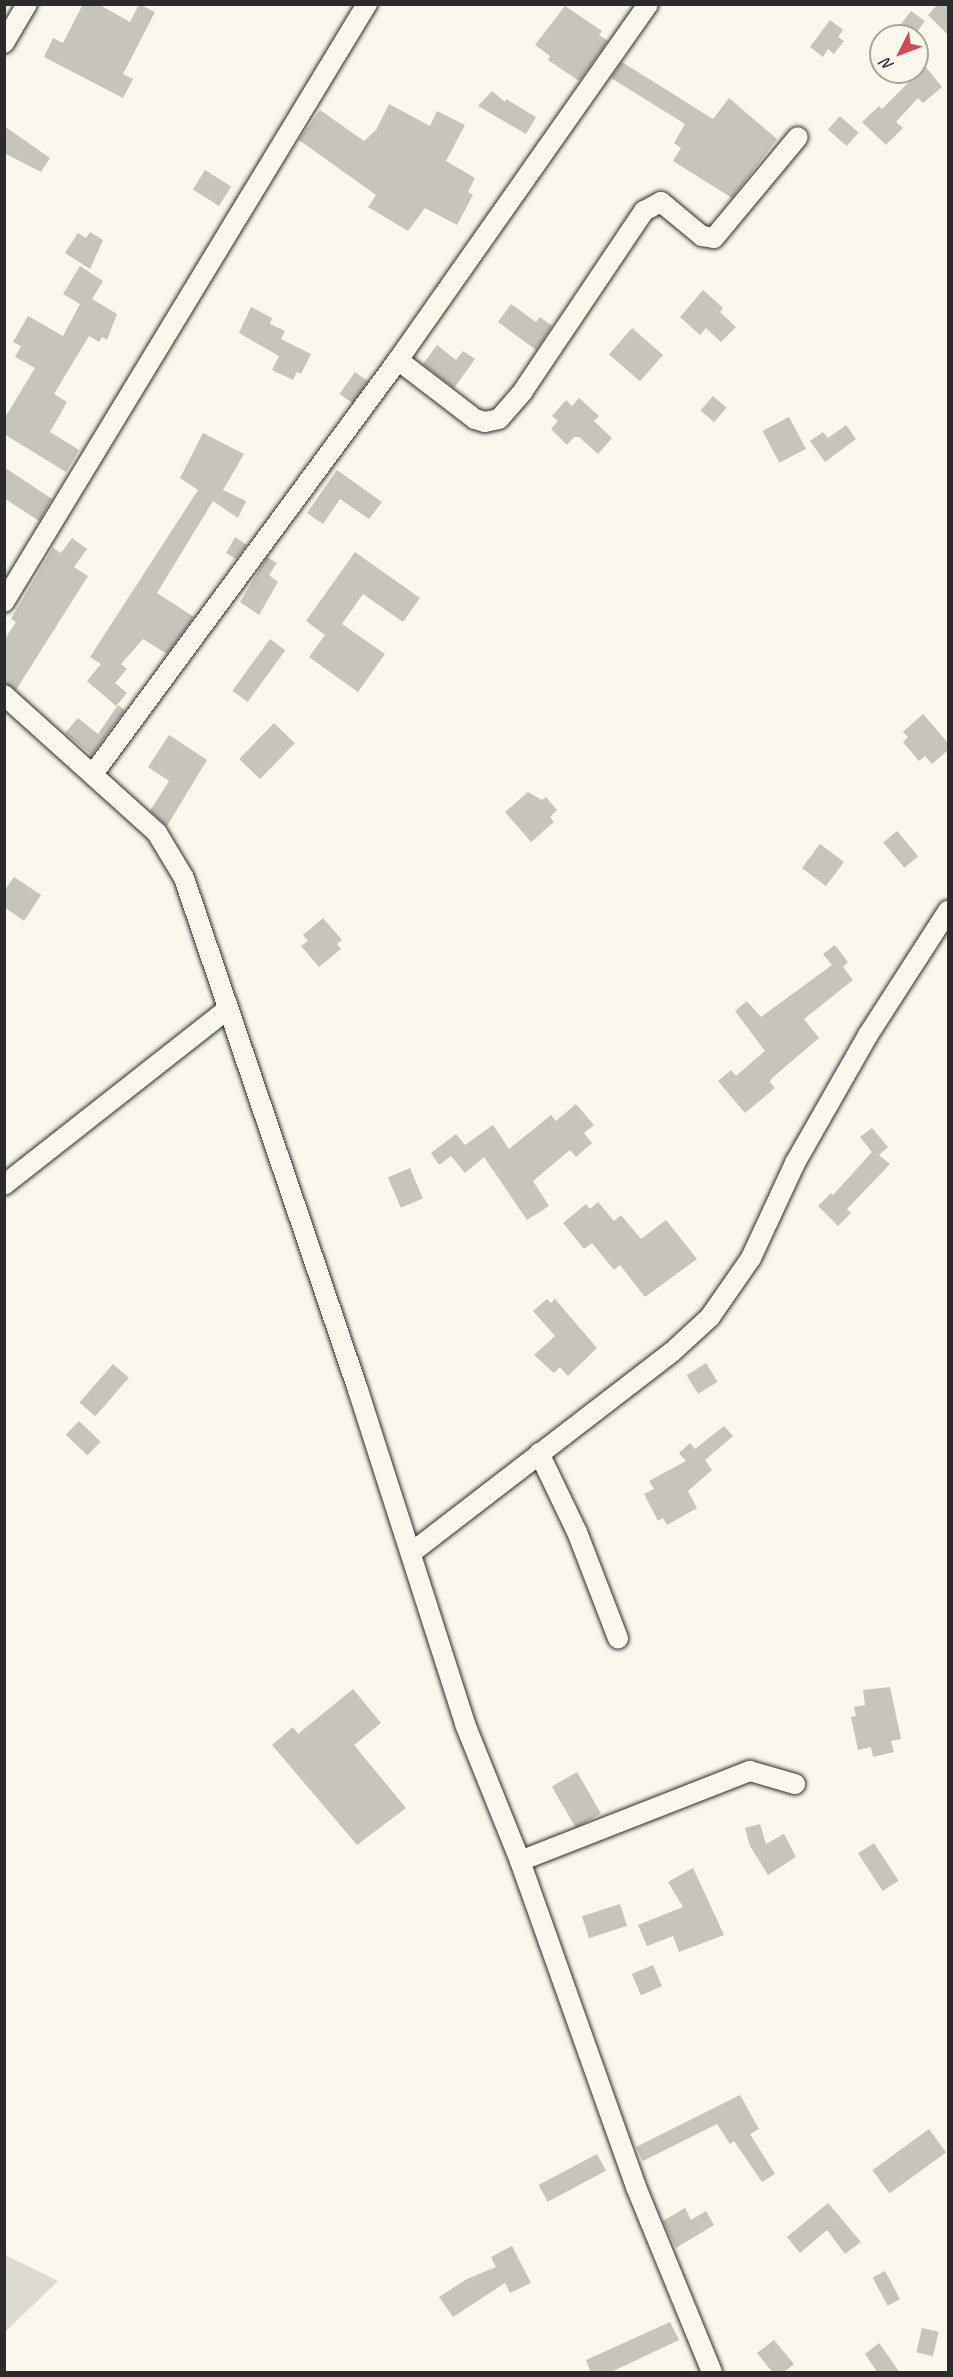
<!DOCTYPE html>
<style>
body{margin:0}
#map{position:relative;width:953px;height:2377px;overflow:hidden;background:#fbf7ec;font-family:Caveat,sans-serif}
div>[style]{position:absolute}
.green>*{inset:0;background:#dddad0}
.building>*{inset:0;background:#c7c4bc;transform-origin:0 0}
.roads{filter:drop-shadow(0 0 2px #2b2b2b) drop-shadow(0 0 2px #2b2b2b)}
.minor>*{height:20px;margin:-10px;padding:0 10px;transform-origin:10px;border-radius:10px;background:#fbf7ec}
span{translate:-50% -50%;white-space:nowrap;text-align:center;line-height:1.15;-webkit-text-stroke:4.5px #fbf7ec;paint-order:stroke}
.frame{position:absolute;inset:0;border:6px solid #2b2b2b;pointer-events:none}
.north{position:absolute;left:869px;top:24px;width:60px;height:60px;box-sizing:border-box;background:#fbf7ec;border:2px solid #a8a59f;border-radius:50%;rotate:228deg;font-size:16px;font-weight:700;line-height:24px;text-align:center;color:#2b2b2b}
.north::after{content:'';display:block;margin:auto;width:21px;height:27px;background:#d1495b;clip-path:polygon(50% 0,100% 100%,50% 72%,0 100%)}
</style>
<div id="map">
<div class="green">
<div style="clip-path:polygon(5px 2255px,58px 2281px,5px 2332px)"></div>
</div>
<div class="building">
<div style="clip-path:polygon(83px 4px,98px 4px,130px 22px,139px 4px,155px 12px,123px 74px,133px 79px,123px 98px,44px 57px,53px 38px,63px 43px)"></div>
<div style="clip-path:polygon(938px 4px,948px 4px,948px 35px,928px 15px)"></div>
<div style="clip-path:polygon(565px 6px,602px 31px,599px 35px,608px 41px,579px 81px,548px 60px,550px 56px,535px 45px)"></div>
<div style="clip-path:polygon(911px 11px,925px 21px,914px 36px,892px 36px)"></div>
<div style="clip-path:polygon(830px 20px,843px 30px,838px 37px,844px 41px,834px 54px,828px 49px,823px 57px,810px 47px)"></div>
<div style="clip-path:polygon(622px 62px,713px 119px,729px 98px,777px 139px,732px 198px,673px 161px,681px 148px,674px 143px,685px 124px,611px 78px)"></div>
<div style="clip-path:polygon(925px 66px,942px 87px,923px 103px,918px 98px,896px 122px,903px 128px,886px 145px,862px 122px,879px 106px,882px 109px)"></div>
<div style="clip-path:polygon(492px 91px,505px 102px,506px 99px,536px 117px,526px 134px,478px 106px)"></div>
<div style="clip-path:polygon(389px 104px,430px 126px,437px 111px,465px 125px,446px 161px,475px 178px,468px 192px,473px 195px,457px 225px,425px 208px,408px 231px,368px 207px,376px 195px,299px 140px,320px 110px,364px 141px,376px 130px)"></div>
<div style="left:840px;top:116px;width:25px;height:18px;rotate:42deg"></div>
<div style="clip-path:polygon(4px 126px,50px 158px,41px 172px,4px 153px)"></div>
<div style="left:205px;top:170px;width:31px;height:23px;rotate:32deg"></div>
<div style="clip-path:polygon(90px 232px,103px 240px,90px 269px,65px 253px,78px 233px,86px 238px)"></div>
<div style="clip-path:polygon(80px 266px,103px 281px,92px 299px,117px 314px,107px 340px,102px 337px,99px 342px,89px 336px,54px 394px,67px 402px,50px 432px,79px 450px,66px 472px,4px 434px,4px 419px,35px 368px,15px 357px,21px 346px,13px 342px,28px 316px,63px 336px,80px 304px,63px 294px)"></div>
<div style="clip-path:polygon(703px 290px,723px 308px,720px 312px,736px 327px,721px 342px,706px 328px,700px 335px,680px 317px)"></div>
<div style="clip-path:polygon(511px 304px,536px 322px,540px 317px,552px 326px,536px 350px,498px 322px)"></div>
<div style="clip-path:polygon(251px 307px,272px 318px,270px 324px,285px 331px,281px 339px,311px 354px,301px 374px,297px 372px,293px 380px,272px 370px,279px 356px,239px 333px)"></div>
<div style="left:632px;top:328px;width:41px;height:35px;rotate:41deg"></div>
<div style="clip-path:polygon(437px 345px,456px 360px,463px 351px,475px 359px,454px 388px,423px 364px)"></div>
<div style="left:355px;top:372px;width:16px;height:27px;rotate:35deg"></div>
<div style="left:713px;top:396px;width:18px;height:19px;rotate:41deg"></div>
<div style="clip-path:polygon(579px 398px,599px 416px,594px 421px,612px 438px,598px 454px,579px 437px,574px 437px,567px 445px,551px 429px,558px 421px,552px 416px,566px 400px,572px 406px)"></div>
<div style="left:789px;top:417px;width:36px;height:30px;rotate:62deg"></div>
<div style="clip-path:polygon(846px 425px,856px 439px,825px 462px,810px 441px,823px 432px,828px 438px)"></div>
<div style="clip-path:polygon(203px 433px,244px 454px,223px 490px,246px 501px,238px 518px,213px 501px,157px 593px,194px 617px,167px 654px,143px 639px,121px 664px,127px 669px,115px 683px,127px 693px,116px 706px,87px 681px,101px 664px,90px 657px,198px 490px,180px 478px)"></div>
<div style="clip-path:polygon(4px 467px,52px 499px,39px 521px,4px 498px)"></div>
<div style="clip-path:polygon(337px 470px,382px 502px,369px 519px,340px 499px,323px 524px,307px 513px)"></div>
<div style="clip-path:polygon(235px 537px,247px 545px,236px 559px,226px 553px)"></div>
<div style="clip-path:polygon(72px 538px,87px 549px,74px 567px,88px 576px,16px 690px,4px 683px,4px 640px,16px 622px,11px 619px,53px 548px,61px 553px)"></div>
<div style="clip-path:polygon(355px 552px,420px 598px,403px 622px,363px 594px,342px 624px,385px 654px,358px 692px,309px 657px,325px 635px,306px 621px)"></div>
<div style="clip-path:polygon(267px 557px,277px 563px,269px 575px,278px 582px,259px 615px,240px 602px)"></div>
<div style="left:270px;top:639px;width:19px;height:64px;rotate:36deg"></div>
<div style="clip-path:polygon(118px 705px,125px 710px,92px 755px,65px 733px,78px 718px,98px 734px)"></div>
<div style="clip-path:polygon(923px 714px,948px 743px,948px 750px,932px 764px,925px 756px,919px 761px,903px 742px,908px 737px,903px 732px)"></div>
<div style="left:274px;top:723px;width:29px;height:50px;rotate:44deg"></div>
<div style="clip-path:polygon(169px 735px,207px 760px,167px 826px,150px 811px,169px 781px,148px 767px)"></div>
<div style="clip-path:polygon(528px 792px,542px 800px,546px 797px,557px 810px,550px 817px,554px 822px,531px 842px,505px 812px)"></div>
<div style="left:897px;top:831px;width:33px;height:18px;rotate:50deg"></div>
<div style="left:820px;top:844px;width:30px;height:30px;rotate:37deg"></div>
<div style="clip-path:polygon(14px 877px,41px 895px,24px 921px,4px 907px,4px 891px)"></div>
<div style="clip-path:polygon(323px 918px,342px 940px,337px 944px,341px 949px,319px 967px,301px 946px,308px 941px,303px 935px)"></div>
<div style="clip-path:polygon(835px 945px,848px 962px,843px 967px,853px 980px,804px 1019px,819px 1038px,772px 1078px,770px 1082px,775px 1088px,745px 1113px,718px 1081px,731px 1070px,736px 1076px,765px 1051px,735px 1011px,747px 1001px,761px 1017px,832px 965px,823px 954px)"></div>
<div style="clip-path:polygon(576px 1104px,594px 1125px,584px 1133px,592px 1143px,576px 1157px,570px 1150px,533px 1181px,549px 1206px,527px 1220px,484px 1157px,465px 1173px,451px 1156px,439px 1165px,431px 1153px,456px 1134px,465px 1145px,493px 1125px,509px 1149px,551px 1115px,556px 1121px)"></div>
<div style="clip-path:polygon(872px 1128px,888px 1147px,879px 1155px,890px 1164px,847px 1209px,851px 1213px,838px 1226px,818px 1206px,831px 1193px,833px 1195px,872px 1152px,860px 1137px)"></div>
<div style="left:410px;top:1168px;width:33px;height:24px;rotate:67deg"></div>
<div style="clip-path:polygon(598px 1202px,614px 1221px,621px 1215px,641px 1239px,666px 1220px,697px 1259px,645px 1297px,620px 1265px,614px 1270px,592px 1243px,584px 1249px,563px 1223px,586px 1204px,590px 1209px)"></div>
<div style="clip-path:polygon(547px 1299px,551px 1303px,555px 1299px,597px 1348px,568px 1376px,560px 1367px,554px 1373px,534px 1355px,555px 1336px,533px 1311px)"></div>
<div style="left:706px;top:1363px;width:22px;height:23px;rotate:58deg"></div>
<div style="left:113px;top:1364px;width:21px;height:51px;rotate:41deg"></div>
<div style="left:79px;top:1421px;width:30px;height:19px;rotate:44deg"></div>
<div style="clip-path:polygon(724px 1426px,733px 1436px,705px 1460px,712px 1470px,688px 1491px,697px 1508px,667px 1525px,663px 1518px,658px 1521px,644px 1494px,654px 1489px,649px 1481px,686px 1461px,679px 1453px,690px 1443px,695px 1449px)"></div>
<div style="clip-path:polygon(890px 1687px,901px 1739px,891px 1741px,894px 1752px,873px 1757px,871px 1747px,858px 1750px,851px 1717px,856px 1716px,854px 1707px,865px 1705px,863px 1690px)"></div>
<div style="clip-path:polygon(353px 1689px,381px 1723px,354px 1745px,406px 1808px,357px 1845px,272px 1745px,293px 1727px,298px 1734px)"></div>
<div style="left:577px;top:1772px;width:48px;height:29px;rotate:60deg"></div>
<div style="clip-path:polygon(760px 1824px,766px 1844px,784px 1834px,796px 1857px,768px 1875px,750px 1846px,745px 1828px)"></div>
<div style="left:874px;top:1843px;width:45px;height:19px;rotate:57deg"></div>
<div style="clip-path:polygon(693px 1868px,724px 1935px,679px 1952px,673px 1936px,647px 1946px,638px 1925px,683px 1907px,668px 1882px)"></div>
<div style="left:620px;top:1904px;width:23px;height:40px;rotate:72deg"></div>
<div style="left:653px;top:1965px;width:23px;height:23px;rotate:67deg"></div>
<div style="clip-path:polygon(740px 2095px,759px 2129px,750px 2134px,775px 2174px,762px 2182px,734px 2141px,730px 2144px,717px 2124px,643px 2161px,636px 2147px)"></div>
<div style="left:929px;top:2129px;width:29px;height:70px;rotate:54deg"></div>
<div style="left:597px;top:2154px;width:19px;height:66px;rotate:62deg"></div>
<div style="clip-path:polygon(828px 2203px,861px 2242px,845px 2254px,827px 2230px,800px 2253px,787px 2237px)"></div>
<div style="clip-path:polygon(685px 2208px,691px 2220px,706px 2211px,714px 2225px,676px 2248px,663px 2221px)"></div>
<div style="clip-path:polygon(512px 2246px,531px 2283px,510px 2293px,505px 2283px,453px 2317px,439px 2297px,467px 2279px,496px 2267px,491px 2257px)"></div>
<div style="left:885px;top:2271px;width:32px;height:14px;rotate:62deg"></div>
<div style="clip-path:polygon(670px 2322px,679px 2340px,609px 2373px,591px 2373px,586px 2360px)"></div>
<div style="left:922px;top:2328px;width:17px;height:25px;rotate:13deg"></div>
<div style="clip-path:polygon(774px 2340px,794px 2364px,783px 2373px,773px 2373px,757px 2353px)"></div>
<div style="clip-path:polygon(879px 2343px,900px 2373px,878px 2373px,865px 2354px)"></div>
</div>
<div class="roads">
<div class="minor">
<div style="left:4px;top:43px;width:45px;rotate:-59.5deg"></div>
<div style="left:398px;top:360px;width:97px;rotate:37.5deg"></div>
<div style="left:475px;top:419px;width:10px;rotate:17deg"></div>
<div style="left:485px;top:422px;width:14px;rotate:-12deg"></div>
<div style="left:499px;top:419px;width:37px;rotate:-49deg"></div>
<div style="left:523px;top:391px;width:217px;rotate:-56.1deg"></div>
<div style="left:644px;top:211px;width:19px;rotate:-28deg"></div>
<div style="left:661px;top:202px;width:53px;rotate:39.7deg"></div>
<div style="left:702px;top:236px;width:12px;rotate:9deg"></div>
<div style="left:714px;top:238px;width:131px;rotate:-50.3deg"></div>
<div style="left:4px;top:602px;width:700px;rotate:-58.74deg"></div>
<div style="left:4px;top:695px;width:206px;rotate:42deg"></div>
<div style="left:157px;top:833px;width:52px;rotate:59deg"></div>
<div style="left:184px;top:878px;width:541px;rotate:71.23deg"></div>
<div style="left:358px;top:1390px;width:351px;rotate:72.2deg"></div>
<div style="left:465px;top:1724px;width:148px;rotate:68.1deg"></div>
<div style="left:520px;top:1861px;width:346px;rotate:70.4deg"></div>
<div style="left:636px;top:2187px;width:200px;rotate:67.7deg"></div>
<div style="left:93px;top:774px;width:514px;rotate:-53.62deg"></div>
<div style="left:398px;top:360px;width:435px;rotate:-54.9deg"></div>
<div style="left:4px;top:1185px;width:285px;rotate:-38.2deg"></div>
<div style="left:539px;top:1453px;width:88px;rotate:64.3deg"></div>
<div style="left:577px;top:1532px;width:114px;rotate:68.9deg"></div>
<div style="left:411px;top:1553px;width:329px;rotate:-37.6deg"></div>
<div style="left:672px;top:1352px;width:52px;rotate:-42.6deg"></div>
<div style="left:710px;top:1317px;width:72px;rotate:-55.2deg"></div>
<div style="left:751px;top:1258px;width:105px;rotate:-65.1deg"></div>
<div style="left:795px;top:1163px;width:147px;rotate:-60.3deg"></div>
<div style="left:868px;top:1035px;width:148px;rotate:-57.2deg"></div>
<div style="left:520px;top:1861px;width:247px;rotate:-21.4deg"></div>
<div style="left:750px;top:1771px;width:47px;rotate:16.1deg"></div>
</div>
</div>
<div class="frame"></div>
<div class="north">N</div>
</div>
